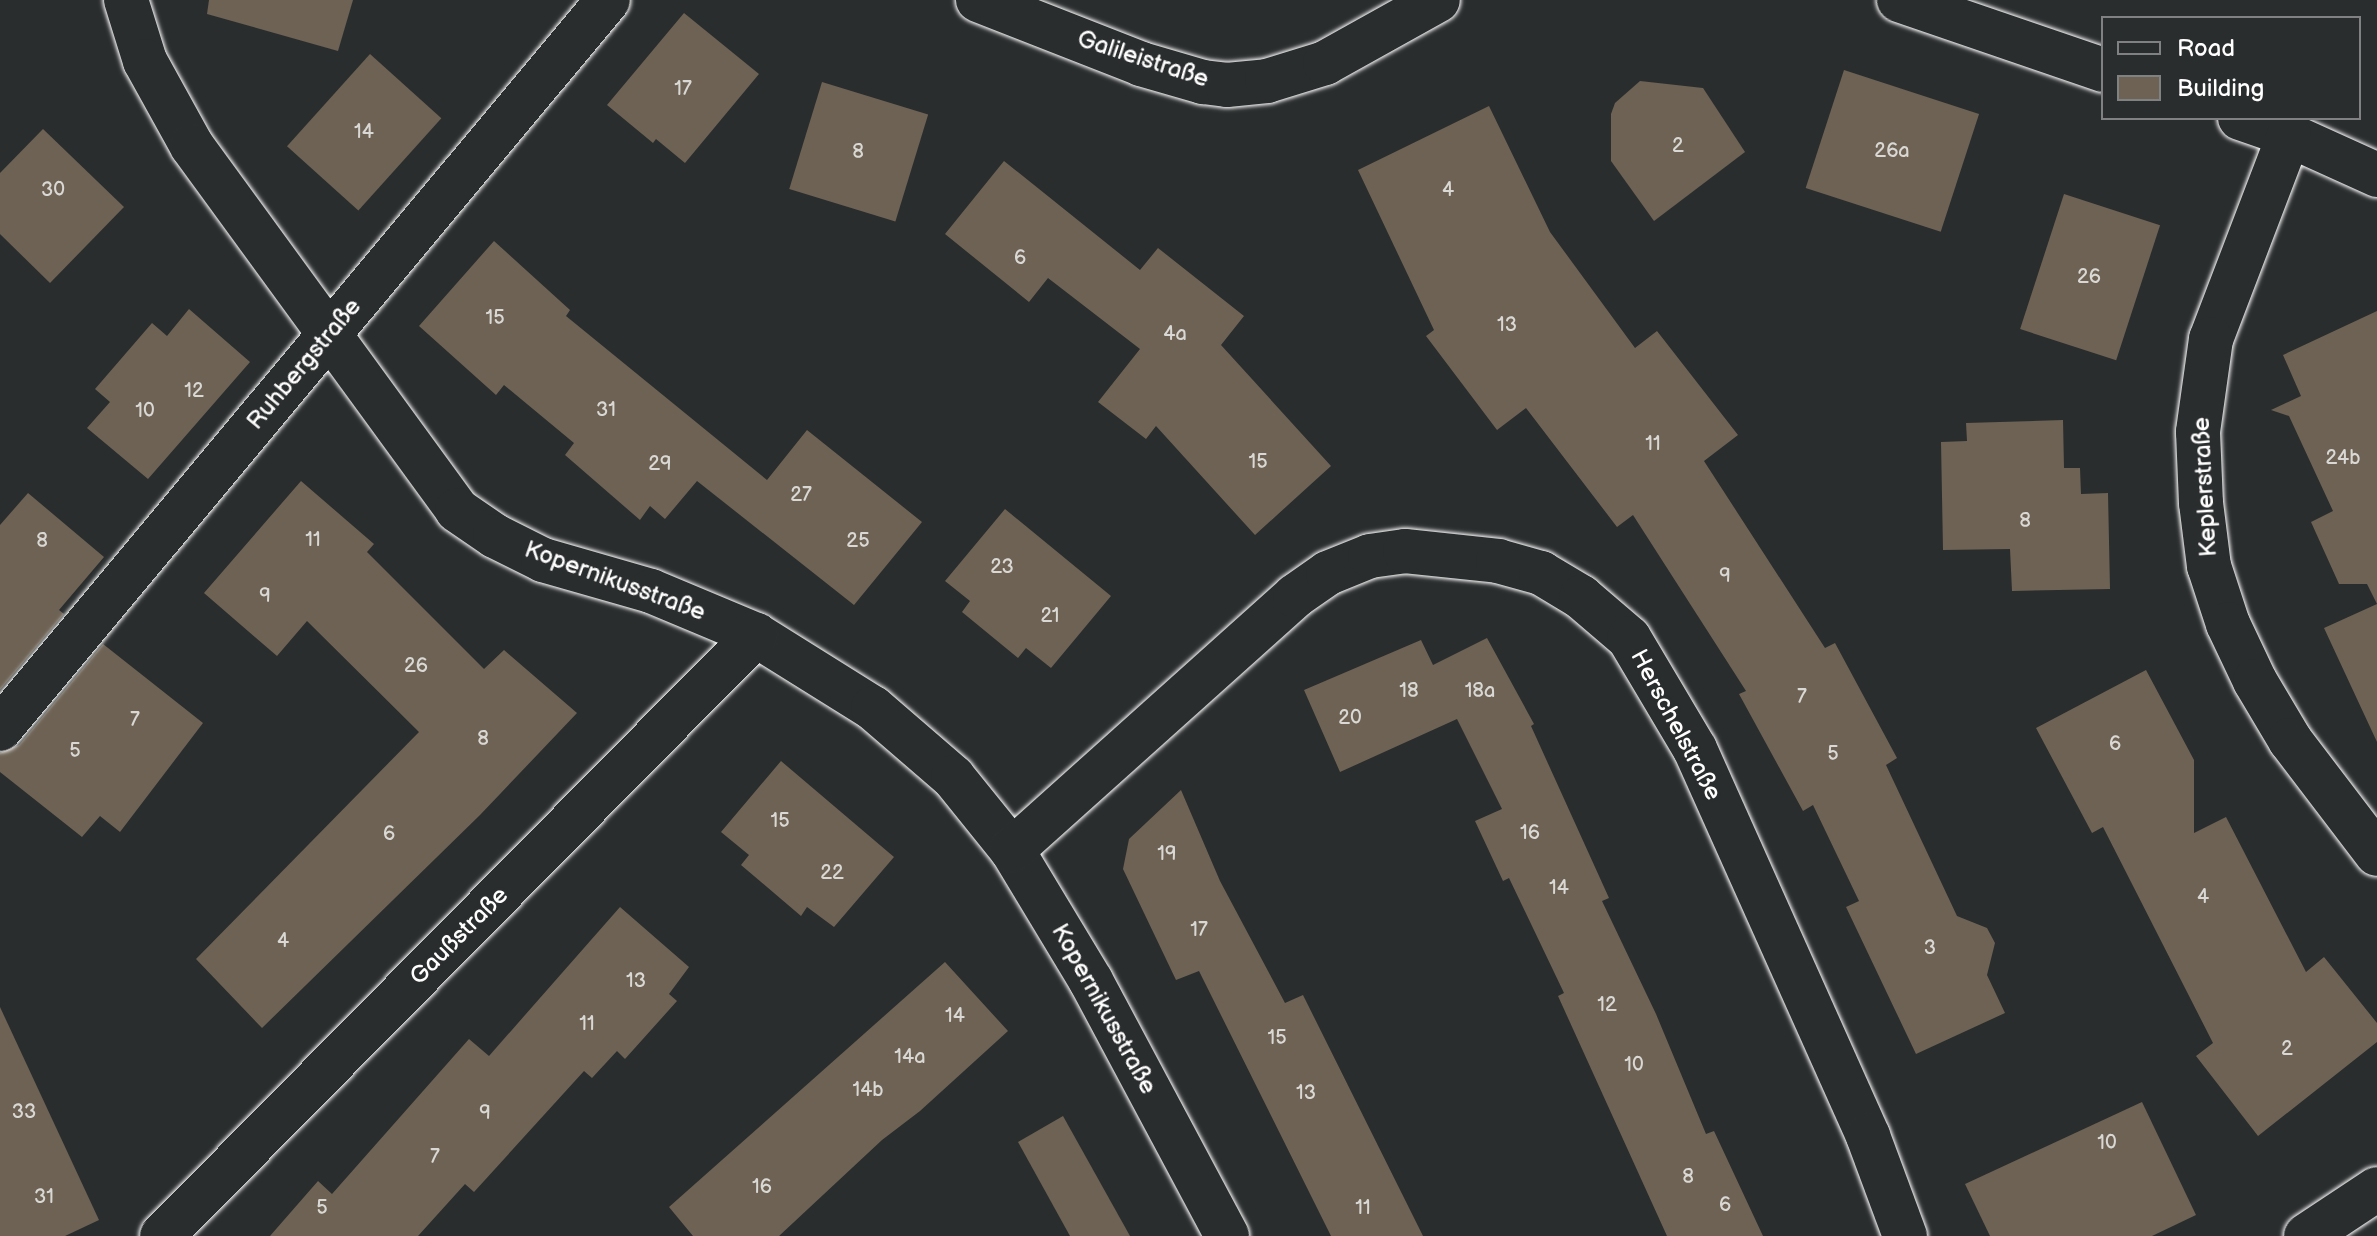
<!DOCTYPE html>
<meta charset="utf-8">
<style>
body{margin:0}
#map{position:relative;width:2377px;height:1236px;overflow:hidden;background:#2a2d2e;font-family:"Balsamiq Sans",sans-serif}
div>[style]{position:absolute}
.building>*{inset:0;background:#6d6254;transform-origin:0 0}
.roads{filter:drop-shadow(0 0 2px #fff) drop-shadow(0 0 2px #fff)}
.minor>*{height:44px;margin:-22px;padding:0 22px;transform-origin:22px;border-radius:22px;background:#2a2d2e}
span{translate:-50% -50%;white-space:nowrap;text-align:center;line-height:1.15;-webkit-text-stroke:6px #2a2d2e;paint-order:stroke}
.number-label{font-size:20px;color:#dad8d4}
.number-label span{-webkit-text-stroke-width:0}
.street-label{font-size:24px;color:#fff}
.legend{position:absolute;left:2101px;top:16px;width:260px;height:104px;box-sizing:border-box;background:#2a2d2e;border:2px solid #7f8182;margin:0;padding:10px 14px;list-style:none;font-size:24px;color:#fff}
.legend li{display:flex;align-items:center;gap:16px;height:40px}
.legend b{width:40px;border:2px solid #7f8182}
</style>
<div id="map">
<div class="building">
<div style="clip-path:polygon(209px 0,353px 0,338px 51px,207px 14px)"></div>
<div style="clip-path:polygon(684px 13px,759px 74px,685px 163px,656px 139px,653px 143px,607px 105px)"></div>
<div style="left:370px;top:54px;width:96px;height:124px;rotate:42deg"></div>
<div style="left:1844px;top:70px;width:142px;height:124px;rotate:18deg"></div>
<div style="clip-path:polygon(1640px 81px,1703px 88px,1745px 152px,1654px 221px,1611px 161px,1611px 114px,1615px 103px)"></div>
<div style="left:822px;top:82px;width:111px;height:112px;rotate:17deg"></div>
<div style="clip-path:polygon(1489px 106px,1550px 232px,1635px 348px,1657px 331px,1738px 435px,1704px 461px,1825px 648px,1835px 643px,1897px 758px,1886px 765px,1957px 916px,1987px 928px,1995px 943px,1987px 975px,2005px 1013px,1916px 1054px,1846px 907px,1859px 901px,1813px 805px,1803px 811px,1739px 694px,1746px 691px,1633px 515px,1617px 527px,1526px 408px,1497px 430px,1426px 336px,1434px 330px,1358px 170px)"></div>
<div style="clip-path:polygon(43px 129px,124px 207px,50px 283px,0 234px,0 173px)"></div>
<div style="clip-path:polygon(1004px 161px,1140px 270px,1158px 248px,1244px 316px,1221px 345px,1331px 466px,1255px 535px,1156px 426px,1146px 439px,1098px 402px,1140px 349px,1048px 278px,1029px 302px,945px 234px)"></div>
<div style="left:2064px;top:194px;width:101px;height:142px;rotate:18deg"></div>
<div style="clip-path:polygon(494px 241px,570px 310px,566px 316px,767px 480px,807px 430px,922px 522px,854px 605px,697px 481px,665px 519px,650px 506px,640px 520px,565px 455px,574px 443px,504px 385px,496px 395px,419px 326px)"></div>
<div style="clip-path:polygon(189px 309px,250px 362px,148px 479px,87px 428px,110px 402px,95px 389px,152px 323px,167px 336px)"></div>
<div style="clip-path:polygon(2377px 311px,2377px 742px,2324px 628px,2377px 604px,2367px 584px,2339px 584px,2311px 522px,2333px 511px,2289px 416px,2271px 410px,2301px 396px,2283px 355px)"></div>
<div style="clip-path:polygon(2063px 420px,2064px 468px,2080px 468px,2081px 494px,2108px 493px,2110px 589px,2012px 591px,2010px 549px,1943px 550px,1941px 442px,1967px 441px,1966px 423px)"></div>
<div style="clip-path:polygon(301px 481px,374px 544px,367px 552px,484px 669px,504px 650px,577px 713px,480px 815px,262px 1028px,196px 959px,419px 732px,307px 621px,277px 656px,204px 593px)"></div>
<div style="clip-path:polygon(28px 493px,104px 557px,59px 610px,64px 614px,0 690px,0 525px)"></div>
<div style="clip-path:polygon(1005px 509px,1111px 596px,1051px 668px,1026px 648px,1018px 658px,962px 612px,970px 601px,945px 581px)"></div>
<div style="clip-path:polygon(1487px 638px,1534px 724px,1531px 726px,1609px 898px,1602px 901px,1656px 1014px,1706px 1134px,1714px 1131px,1763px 1236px,1667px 1236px,1558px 996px,1564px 993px,1509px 878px,1503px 881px,1475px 821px,1502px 809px,1457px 719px,1340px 772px,1304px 690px,1421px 640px,1433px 665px)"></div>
<div style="clip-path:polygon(103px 644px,203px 723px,120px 832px,100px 816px,82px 837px,0 772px,0 753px,19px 745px)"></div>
<div style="clip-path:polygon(2146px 670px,2194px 760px,2194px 833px,2226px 817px,2306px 972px,2324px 957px,2377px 1023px,2377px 1042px,2258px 1136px,2196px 1056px,2213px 1043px,2103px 827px,2092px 833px,2036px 728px)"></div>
<div style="clip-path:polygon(781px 761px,894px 857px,834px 927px,807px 907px,801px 916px,741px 865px,749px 855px,721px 832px)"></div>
<div style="clip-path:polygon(1181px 790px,1220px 881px,1285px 1003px,1303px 995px,1423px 1236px,1331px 1236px,1199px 971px,1176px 980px,1123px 869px,1129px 839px)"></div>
<div style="clip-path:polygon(620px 907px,689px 967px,669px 994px,677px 1001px,625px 1059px,617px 1051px,592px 1078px,584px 1071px,474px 1192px,465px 1184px,418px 1236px,270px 1236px,318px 1181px,332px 1194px,469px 1039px,489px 1056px)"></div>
<div style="clip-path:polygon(945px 962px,1008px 1031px,920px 1111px,882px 1140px,779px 1236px,693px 1236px,669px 1207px)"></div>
<div style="clip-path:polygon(0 1007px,99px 1220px,65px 1236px,0 1236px)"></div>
<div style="clip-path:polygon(2142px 1102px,2196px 1215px,2152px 1236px,1990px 1236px,1965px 1184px)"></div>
<div style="clip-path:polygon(1063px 1116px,1130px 1236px,1070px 1236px,1018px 1142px)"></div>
</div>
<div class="roads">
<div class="minor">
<div style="left:126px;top:0;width:64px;rotate:72.7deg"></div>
<div style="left:145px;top:61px;width:97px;rotate:61.1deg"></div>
<div style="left:192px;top:146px;width:450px;rotate:53.9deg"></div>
<div style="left:457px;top:510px;width:46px;rotate:34.4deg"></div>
<div style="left:495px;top:536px;width:54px;rotate:26.6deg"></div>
<div style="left:543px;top:560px;width:112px;rotate:16deg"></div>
<div style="left:651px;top:591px;width:114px;rotate:22.7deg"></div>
<div style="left:756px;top:635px;width:138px;rotate:32deg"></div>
<div style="left:873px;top:708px;width:106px;rotate:40.8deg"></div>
<div style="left:953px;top:777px;width:94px;rotate:51.1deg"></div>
<div style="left:1012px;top:850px;width:153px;rotate:58.9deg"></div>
<div style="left:1091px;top:981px;width:289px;rotate:61.9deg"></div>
<div style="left:978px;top:0;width:175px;rotate:21.4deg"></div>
<div style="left:1141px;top:64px;width:65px;rotate:16.2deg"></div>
<div style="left:1203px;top:82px;width:24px;rotate:7deg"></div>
<div style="left:1227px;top:85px;width:40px;rotate:-5.7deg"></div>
<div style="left:1267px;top:81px;width:61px;rotate:-17.2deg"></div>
<div style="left:1325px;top:63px;width:129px;rotate:-29.1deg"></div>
<div style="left:1899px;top:0;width:216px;rotate:18.9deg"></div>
<div style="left:2240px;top:118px;width:52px;rotate:19.1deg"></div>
<div style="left:2289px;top:135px;width:97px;rotate:24.4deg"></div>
<div style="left:2289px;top:135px;width:218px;rotate:110.9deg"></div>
<div style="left:2211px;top:339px;width:94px;rotate:98deg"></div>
<div style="left:2198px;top:432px;width:71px;rotate:87.6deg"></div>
<div style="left:2201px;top:503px;width:64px;rotate:82.8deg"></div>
<div style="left:2209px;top:566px;width:61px;rotate:71.9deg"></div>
<div style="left:2228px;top:624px;width:63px;rotate:64.7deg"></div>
<div style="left:2255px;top:681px;width:69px;rotate:59.3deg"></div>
<div style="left:2290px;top:740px;width:143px;rotate:52.7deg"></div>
<div style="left:0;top:729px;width:949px;rotate:-50.17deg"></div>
<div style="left:1012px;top:850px;width:380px;rotate:-41.9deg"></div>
<div style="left:1295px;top:596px;width:40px;rotate:-34.9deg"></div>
<div style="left:1328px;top:573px;width:45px;rotate:-22deg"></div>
<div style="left:1370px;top:556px;width:35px;rotate:-8deg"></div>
<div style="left:1405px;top:551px;width:94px;rotate:6.1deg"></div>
<div style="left:1498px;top:561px;width:45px;rotate:15.6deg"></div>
<div style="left:1541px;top:573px;width:47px;rotate:31deg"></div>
<div style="left:1581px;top:597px;width:63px;rotate:40.5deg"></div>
<div style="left:1629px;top:638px;width:129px;rotate:59.3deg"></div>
<div style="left:1695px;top:749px;width:424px;rotate:65.9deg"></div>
<div style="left:1868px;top:1136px;width:107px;rotate:69.7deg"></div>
<div style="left:162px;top:1236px;width:845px;rotate:-45.34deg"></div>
<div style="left:2306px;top:1236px;width:85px;rotate:-33.5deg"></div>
</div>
</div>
<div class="number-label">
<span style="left:683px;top:89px">17</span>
<span style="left:364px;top:132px">14</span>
<span style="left:1678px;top:146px">2</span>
<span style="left:1892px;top:151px">26a</span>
<span style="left:858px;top:152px">8</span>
<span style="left:53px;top:190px">30</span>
<span style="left:1448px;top:190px">4</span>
<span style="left:1020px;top:258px">6</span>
<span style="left:2089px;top:277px">26</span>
<span style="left:495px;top:318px">15</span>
<span style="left:1507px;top:325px">13</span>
<span style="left:1175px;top:334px">4a</span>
<span style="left:194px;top:391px">12</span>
<span style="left:606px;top:410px">31</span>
<span style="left:145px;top:411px">10</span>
<span style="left:1653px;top:444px">11</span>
<span style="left:2343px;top:458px">24b</span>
<span style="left:1258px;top:462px">15</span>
<span style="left:660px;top:464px">29</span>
<span style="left:801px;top:495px">27</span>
<span style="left:2025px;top:521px">8</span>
<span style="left:313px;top:540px">11</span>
<span style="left:42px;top:541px">8</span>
<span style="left:858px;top:541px">25</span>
<span style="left:1002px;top:567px">23</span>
<span style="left:1725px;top:576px">9</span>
<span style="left:265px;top:596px">9</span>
<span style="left:1050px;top:616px">21</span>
<span style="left:416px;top:666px">26</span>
<span style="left:1409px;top:691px">18</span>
<span style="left:1480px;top:691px">18a</span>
<span style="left:1802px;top:697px">7</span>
<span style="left:1350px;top:718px">20</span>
<span style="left:135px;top:720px">7</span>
<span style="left:483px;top:739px">8</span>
<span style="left:2115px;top:744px">6</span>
<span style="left:75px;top:751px">5</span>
<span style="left:1833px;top:754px">5</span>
<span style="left:780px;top:821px">15</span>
<span style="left:1530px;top:833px">16</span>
<span style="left:389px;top:834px">6</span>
<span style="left:1167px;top:854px">19</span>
<span style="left:832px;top:873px">22</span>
<span style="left:1559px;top:888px">14</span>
<span style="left:2203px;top:897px">4</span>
<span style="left:1199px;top:930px">17</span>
<span style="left:283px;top:941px">4</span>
<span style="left:1930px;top:948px">3</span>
<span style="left:636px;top:981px">13</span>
<span style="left:1607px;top:1005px">12</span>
<span style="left:955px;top:1016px">14</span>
<span style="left:587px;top:1024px">11</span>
<span style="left:1277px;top:1038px">15</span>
<span style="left:2287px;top:1049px">2</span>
<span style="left:910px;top:1057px">14a</span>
<span style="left:1634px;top:1065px">10</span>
<span style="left:868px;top:1090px">14b</span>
<span style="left:1306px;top:1093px">13</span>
<span style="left:24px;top:1112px">33</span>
<span style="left:485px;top:1113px">9</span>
<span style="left:2107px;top:1143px">10</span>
<span style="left:435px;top:1157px">7</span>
<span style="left:1688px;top:1177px">8</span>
<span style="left:762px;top:1187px">16</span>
<span style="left:44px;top:1197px">31</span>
<span style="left:1725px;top:1205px">6</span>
<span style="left:322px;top:1208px">5</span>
<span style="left:1363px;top:1208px">11</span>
</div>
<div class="street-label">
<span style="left:1143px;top:59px;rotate:18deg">Galileistraße</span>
<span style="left:304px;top:364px;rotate:-50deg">Ruhbergstraße</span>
<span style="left:2205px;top:487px;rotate:-93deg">Keplerstraße</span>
<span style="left:615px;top:581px;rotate:20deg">Kopernikusstraße</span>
<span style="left:1676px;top:725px;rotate:62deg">Herschelstraße</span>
<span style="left:459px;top:936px;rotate:-45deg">Gaußstraße</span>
<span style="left:1104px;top:1009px;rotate:61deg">Kopernikusstraße</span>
</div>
<ul class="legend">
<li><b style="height:10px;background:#2a2d2e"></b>Road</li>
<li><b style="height:22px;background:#6d6254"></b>Building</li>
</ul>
</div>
